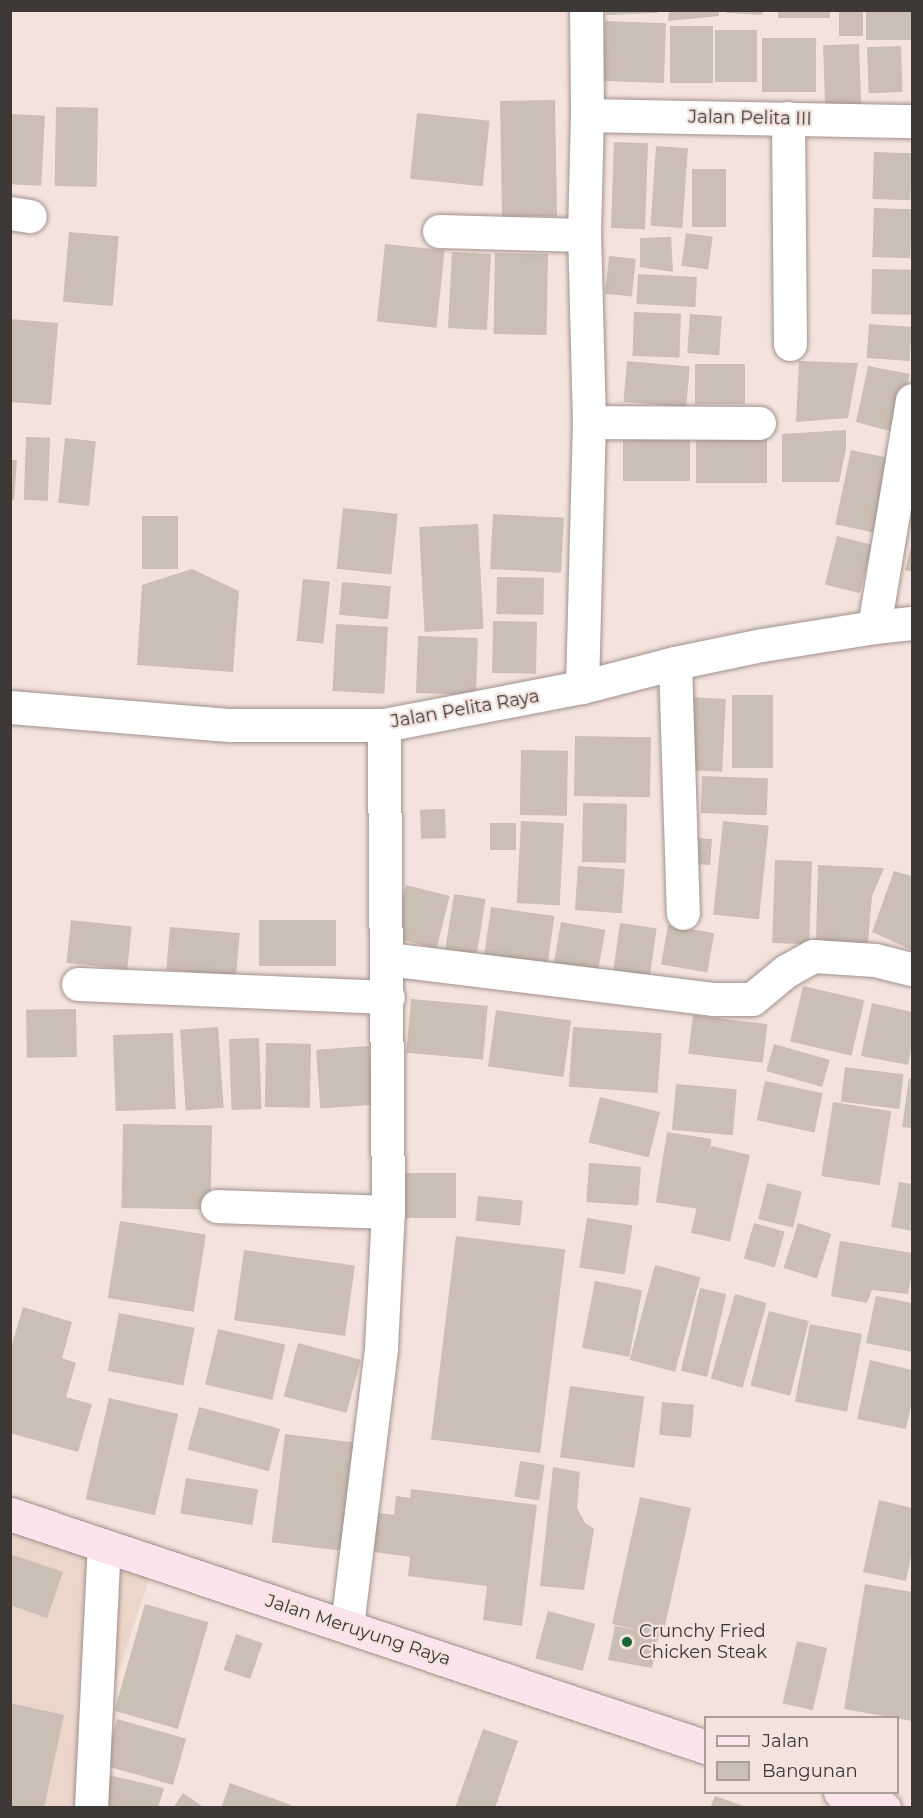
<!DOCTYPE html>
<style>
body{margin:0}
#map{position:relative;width:923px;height:1818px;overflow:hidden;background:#f3e3dc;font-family:Montserrat,sans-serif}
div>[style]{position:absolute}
.built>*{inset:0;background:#ecd5cb}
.building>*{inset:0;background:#cbbeb5;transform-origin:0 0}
.roads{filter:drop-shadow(0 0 2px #a0918b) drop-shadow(0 0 2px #a0918b)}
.street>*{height:33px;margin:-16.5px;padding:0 16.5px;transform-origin:16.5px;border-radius:16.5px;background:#fff}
.secondary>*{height:33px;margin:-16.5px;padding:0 16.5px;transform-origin:16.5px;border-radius:16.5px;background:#fce4ec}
.dots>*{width:16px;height:16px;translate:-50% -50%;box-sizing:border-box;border:3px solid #f3e3dc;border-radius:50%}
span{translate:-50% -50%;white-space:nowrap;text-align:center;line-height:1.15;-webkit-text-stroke:4.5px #f3e3dc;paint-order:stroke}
.street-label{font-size:18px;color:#3d3735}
.poi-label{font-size:18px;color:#3d3735}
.left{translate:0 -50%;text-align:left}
.frame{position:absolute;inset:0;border:12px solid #3d3735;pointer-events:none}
.legend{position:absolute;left:704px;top:1716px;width:195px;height:78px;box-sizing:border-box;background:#f3e3dc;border:2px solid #aa9e99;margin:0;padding:8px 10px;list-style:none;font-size:18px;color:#3d3735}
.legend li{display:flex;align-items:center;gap:12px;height:30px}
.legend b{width:30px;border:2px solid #aa9e99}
</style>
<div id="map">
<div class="built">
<div style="clip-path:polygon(10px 1503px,158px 1552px,74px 1807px,39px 1807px,11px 1802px)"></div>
</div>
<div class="building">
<div style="clip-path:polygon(606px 10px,658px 10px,658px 13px,606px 15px)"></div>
<div style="clip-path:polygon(669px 10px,719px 10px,719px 16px,668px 21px)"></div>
<div style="clip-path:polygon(726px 10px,763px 10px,762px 15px,726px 13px)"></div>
<div style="left:778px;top:10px;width:52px;height:8px"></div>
<div style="left:839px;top:10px;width:24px;height:26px"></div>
<div style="left:866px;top:10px;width:46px;height:30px"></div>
<div style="left:605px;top:21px;width:61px;height:60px;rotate:2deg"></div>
<div style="left:670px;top:26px;width:43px;height:57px"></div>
<div style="left:715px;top:30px;width:42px;height:52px"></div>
<div style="left:762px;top:38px;width:54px;height:54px"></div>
<div style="left:859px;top:44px;width:61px;height:36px;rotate:88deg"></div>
<div style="left:901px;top:46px;width:46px;height:34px;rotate:88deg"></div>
<div style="left:555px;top:100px;width:116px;height:55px;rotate:89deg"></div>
<div style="left:56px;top:107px;width:42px;height:79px;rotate:1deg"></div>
<div style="left:417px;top:113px;width:73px;height:66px;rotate:6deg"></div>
<div style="left:10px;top:114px;width:35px;height:70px;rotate:3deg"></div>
<div style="left:614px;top:142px;width:34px;height:86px;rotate:2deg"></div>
<div style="left:656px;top:146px;width:32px;height:80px;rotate:4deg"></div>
<div style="left:874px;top:152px;width:38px;height:47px;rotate:2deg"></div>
<div style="left:692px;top:169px;width:34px;height:58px"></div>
<div style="left:874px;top:208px;width:38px;height:49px;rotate:2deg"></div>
<div style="left:69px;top:232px;width:50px;height:70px;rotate:5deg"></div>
<div style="left:686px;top:233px;width:27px;height:33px;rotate:8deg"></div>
<div style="clip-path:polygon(671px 237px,673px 272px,640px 267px,640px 238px)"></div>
<div style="left:385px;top:244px;width:60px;height:78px;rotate:6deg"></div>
<div style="left:452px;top:252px;width:39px;height:76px;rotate:3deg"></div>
<div style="left:495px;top:253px;width:53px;height:81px;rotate:1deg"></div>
<div style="left:609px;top:256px;width:27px;height:38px;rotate:6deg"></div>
<div style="left:872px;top:269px;width:40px;height:45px;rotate:1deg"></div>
<div style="left:638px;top:274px;width:59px;height:30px;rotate:3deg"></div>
<div style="left:634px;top:312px;width:47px;height:44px;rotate:2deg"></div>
<div style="left:690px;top:314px;width:32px;height:39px;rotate:4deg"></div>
<div style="clip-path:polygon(10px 319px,58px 323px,51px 405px,10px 402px)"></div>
<div style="left:869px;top:324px;width:43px;height:34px;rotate:4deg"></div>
<div style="left:627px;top:361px;width:63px;height:41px;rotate:5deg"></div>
<div style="clip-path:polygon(799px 361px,858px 363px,848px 418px,796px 422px)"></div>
<div style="left:695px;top:364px;width:50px;height:40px"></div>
<div style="clip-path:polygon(868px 366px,910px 374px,893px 432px,856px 422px)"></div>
<div style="clip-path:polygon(846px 430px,846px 449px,839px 482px,782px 482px,782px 434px)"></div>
<div style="left:623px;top:434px;width:67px;height:47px"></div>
<div style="left:26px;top:437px;width:24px;height:63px;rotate:2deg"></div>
<div style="left:65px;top:438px;width:31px;height:65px;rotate:6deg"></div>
<div style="left:696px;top:438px;width:71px;height:45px"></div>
<div style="left:851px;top:450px;width:39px;height:76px;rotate:12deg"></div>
<div style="clip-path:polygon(10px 460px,17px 460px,14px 500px,10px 500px)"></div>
<div style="left:343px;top:508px;width:55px;height:61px;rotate:6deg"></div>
<div style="left:493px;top:514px;width:71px;height:55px;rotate:3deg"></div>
<div style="left:142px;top:516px;width:36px;height:53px"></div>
<div style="left:478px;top:524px;width:105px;height:59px;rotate:87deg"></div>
<div style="left:837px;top:536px;width:36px;height:50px;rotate:14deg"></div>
<div style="clip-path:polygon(912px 543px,912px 572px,905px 570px)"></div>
<div style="clip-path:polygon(192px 569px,239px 591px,233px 672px,137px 665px,142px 585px)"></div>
<div style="left:497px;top:577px;width:47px;height:37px;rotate:1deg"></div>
<div style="left:303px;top:579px;width:27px;height:62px;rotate:6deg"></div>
<div style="left:342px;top:582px;width:49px;height:33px;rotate:5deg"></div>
<div style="left:493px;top:621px;width:44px;height:52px;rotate:1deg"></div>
<div style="left:336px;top:624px;width:52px;height:67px;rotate:3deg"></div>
<div style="left:418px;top:636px;width:60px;height:57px;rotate:2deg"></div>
<div style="left:732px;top:695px;width:41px;height:73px"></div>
<div style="left:689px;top:697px;width:37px;height:73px;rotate:3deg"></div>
<div style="left:575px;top:736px;width:76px;height:60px;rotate:1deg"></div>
<div style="left:521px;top:750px;width:47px;height:65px;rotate:1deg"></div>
<div style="left:702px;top:776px;width:66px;height:37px;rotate:2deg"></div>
<div style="left:583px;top:803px;width:44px;height:59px;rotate:1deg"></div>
<div style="left:445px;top:809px;width:29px;height:25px;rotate:88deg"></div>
<div style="left:521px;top:821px;width:43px;height:82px;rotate:3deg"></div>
<div style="left:723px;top:821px;width:46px;height:94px;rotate:6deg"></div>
<div style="left:490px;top:823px;width:26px;height:27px"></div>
<div style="left:696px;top:838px;width:16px;height:26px;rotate:4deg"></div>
<div style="left:775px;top:860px;width:37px;height:83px;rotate:2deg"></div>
<div style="clip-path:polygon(818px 865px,884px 868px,872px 896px,868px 943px,816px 941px)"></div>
<div style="left:578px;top:866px;width:47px;height:44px;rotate:4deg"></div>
<div style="clip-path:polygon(894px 871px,912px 876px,912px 950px,872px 932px)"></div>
<div style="left:406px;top:885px;width:45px;height:54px;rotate:14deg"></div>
<div style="left:454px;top:894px;width:32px;height:56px;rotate:9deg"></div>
<div style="left:491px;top:907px;width:64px;height:49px;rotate:8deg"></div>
<div style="left:71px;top:920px;width:61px;height:43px;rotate:6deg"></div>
<div style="left:336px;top:920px;width:46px;height:77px;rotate:90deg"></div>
<div style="left:561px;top:922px;width:45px;height:48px;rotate:10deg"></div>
<div style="left:620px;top:923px;width:37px;height:58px;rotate:8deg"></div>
<div style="left:668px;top:925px;width:47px;height:40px;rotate:10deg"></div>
<div style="left:170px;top:927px;width:70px;height:43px;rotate:5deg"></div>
<div style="left:803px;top:986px;width:63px;height:57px;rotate:13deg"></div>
<div style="left:411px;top:999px;width:77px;height:54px;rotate:5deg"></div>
<div style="clip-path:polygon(872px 1003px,912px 1012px,912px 1045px,908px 1065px,861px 1056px)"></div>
<div style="left:76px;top:1009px;width:48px;height:50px;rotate:89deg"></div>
<div style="left:496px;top:1010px;width:76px;height:57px;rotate:8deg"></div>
<div style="left:693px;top:1015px;width:75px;height:39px;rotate:7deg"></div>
<div style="left:218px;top:1027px;width:81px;height:38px;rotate:86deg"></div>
<div style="left:573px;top:1027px;width:89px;height:60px;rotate:4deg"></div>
<div style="left:173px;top:1033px;width:76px;height:60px;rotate:88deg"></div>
<div style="left:259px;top:1038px;width:71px;height:30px;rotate:88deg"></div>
<div style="left:266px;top:1043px;width:45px;height:64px;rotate:1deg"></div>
<div style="left:774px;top:1044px;width:58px;height:28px;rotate:16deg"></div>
<div style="left:369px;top:1046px;width:59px;height:53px;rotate:86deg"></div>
<div style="left:845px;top:1067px;width:59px;height:35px;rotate:7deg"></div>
<div style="clip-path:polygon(909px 1078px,912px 1079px,912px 1128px,902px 1127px)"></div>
<div style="left:765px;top:1081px;width:59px;height:40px;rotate:12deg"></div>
<div style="left:676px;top:1084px;width:61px;height:46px;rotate:5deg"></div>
<div style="left:600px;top:1097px;width:62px;height:47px;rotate:14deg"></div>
<div style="left:833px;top:1102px;width:59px;height:75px;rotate:9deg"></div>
<div style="left:123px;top:1124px;width:89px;height:84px;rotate:1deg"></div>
<div style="left:667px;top:1132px;width:45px;height:71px;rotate:9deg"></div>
<div style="left:711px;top:1146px;width:40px;height:89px;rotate:13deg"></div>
<div style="left:589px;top:1163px;width:52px;height:39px;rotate:4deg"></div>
<div style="left:405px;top:1173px;width:51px;height:45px"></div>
<div style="clip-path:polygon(899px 1182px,912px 1184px,912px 1231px,891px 1227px)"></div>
<div style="left:767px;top:1183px;width:36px;height:37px;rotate:14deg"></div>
<div style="left:478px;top:1196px;width:45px;height:25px;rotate:6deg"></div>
<div style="left:587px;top:1218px;width:46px;height:50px;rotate:9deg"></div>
<div style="left:120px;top:1221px;width:87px;height:78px;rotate:9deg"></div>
<div style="left:754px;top:1223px;width:32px;height:37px;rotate:16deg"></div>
<div style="left:798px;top:1223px;width:35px;height:47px;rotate:18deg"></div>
<div style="left:456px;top:1236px;width:110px;height:205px;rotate:7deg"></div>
<div style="clip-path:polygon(840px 1241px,912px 1253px,912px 1272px,908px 1294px,872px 1290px,867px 1303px,831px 1296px)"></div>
<div style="left:244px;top:1250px;width:112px;height:71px;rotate:8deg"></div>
<div style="left:655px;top:1265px;width:47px;height:98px;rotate:15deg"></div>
<div style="left:595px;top:1281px;width:48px;height:68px;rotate:11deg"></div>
<div style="left:700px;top:1288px;width:27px;height:85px;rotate:13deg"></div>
<div style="left:735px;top:1294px;width:33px;height:88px;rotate:16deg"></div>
<div style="clip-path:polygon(876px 1296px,912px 1303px,912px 1352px,866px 1343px)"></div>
<div style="clip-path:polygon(23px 1307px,72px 1322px,62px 1358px,76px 1363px,66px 1397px,92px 1404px,78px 1452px,10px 1433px,10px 1351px)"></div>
<div style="left:769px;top:1311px;width:41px;height:77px;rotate:14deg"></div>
<div style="left:119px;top:1313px;width:77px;height:59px;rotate:11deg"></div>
<div style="left:810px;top:1324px;width:53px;height:79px;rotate:11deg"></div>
<div style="left:218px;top:1329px;width:69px;height:57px;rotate:13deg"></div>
<div style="left:298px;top:1343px;width:65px;height:55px;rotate:15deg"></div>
<div style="clip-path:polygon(870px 1360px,912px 1370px,912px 1400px,906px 1429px,857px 1419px)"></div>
<div style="left:570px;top:1386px;width:75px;height:72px;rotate:8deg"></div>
<div style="left:109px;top:1398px;width:71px;height:104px;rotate:13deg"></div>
<div style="left:662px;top:1402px;width:32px;height:33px;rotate:5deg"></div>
<div style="left:199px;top:1407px;width:84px;height:44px;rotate:15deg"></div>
<div style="left:285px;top:1434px;width:81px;height:109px;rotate:7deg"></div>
<div style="left:520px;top:1461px;width:25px;height:36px;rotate:9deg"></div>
<div style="clip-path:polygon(553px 1467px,580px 1472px,577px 1508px,585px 1523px,594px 1529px,584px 1590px,540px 1586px)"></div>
<div style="left:186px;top:1478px;width:73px;height:36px;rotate:9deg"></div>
<div style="clip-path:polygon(411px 1489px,537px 1505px,522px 1626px,483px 1620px,487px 1586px,408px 1576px,410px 1557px,368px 1551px,373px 1512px,394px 1515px,396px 1496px,410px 1498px)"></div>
<div style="clip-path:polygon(640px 1497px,691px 1508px,663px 1635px,659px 1634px,652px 1668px,608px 1660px,615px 1626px,637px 1630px,612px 1624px)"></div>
<div style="clip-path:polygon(879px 1500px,912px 1508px,912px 1551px,906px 1581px,863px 1572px)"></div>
<div style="clip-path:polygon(10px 1554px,63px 1572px,47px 1618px,10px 1605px)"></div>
<div style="clip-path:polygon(865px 1584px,912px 1592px,912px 1721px,844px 1709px)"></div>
<div style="left:145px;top:1604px;width:66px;height:111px;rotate:16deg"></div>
<div style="left:548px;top:1611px;width:49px;height:49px;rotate:15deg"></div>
<div style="left:236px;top:1634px;width:28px;height:38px;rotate:19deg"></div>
<div style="left:797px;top:1641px;width:31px;height:64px;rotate:13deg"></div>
<div style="clip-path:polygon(10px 1703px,64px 1715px,44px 1808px,10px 1808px)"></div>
<div style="left:117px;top:1719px;width:72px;height:48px;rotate:16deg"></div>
<div style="clip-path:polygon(483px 1729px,518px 1741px,495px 1808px,455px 1808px)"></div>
<div style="clip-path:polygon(109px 1775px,164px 1788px,158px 1808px,99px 1808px)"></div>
<div style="clip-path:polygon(230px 1783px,291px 1805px,291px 1808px,221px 1808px)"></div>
<div style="clip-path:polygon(183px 1793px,205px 1808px,173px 1808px)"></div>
<div style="clip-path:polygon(715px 1796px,746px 1807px,746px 1808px,710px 1808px)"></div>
</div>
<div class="roads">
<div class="street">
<div style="left:587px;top:115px;width:325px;rotate:1.1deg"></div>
<div style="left:788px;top:118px;width:226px;rotate:89.5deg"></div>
<div style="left:10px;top:213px;width:20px;rotate:9deg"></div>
<div style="left:439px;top:231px;width:145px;rotate:1.6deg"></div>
<div style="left:589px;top:422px;width:170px;rotate:0.3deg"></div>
<div style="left:874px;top:627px;width:230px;rotate:-80.5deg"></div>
<div style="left:675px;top:663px;width:250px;rotate:88.2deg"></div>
<div style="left:582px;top:687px;width:265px;rotate:-88.5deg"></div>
<div style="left:589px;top:422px;width:187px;rotate:-91.5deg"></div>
<div style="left:584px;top:235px;width:120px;rotate:-88.6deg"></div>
<div style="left:587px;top:115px;width:105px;rotate:-90.5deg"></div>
<div style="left:10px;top:707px;width:222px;rotate:4.7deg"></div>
<div style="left:231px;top:725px;width:153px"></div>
<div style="left:384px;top:725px;width:202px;rotate:-10.9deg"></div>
<div style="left:582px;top:687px;width:96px;rotate:-14.5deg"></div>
<div style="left:675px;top:663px;width:89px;rotate:-11.7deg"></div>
<div style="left:762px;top:645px;width:113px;rotate:-9.1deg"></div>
<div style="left:874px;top:627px;width:38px;rotate:-6deg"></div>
<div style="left:388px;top:959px;width:327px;rotate:7deg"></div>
<div style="left:713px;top:999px;width:39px"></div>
<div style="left:752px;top:999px;width:44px;rotate:-39.5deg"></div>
<div style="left:786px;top:971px;width:31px;rotate:-29deg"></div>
<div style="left:813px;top:956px;width:62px;rotate:3.7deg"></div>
<div style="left:875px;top:960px;width:38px;rotate:14deg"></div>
<div style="left:78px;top:984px;width:310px;rotate:2.4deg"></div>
<div style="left:217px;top:1206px;width:171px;rotate:2deg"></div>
<div style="left:347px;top:1626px;width:280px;rotate:-83deg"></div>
<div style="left:381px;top:1348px;width:136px;rotate:-87.1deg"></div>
<div style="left:388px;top:1212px;width:487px;rotate:-90.5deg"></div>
<div style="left:91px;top:1808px;width:262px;rotate:-87.2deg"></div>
</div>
<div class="secondary">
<div style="left:10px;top:1514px;width:734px;rotate:18.51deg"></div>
<div style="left:840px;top:1792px;width:47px;rotate:20deg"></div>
</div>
</div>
<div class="dots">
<div style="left:627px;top:1642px;background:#196635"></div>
</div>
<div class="street-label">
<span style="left:750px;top:118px;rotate:1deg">Jalan Pelita III</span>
<span style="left:465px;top:709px;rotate:-10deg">Jalan Pelita Raya</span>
<span style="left:358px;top:1630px;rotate:18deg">Jalan Meruyung Raya</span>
</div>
<div class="poi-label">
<span class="left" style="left:639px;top:1642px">Crunchy Fried<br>Chicken Steak</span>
</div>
<div class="frame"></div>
<ul class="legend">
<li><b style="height:8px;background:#fce4ec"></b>Jalan</li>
<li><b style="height:16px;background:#cbbeb5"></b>Bangunan</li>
</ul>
</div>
